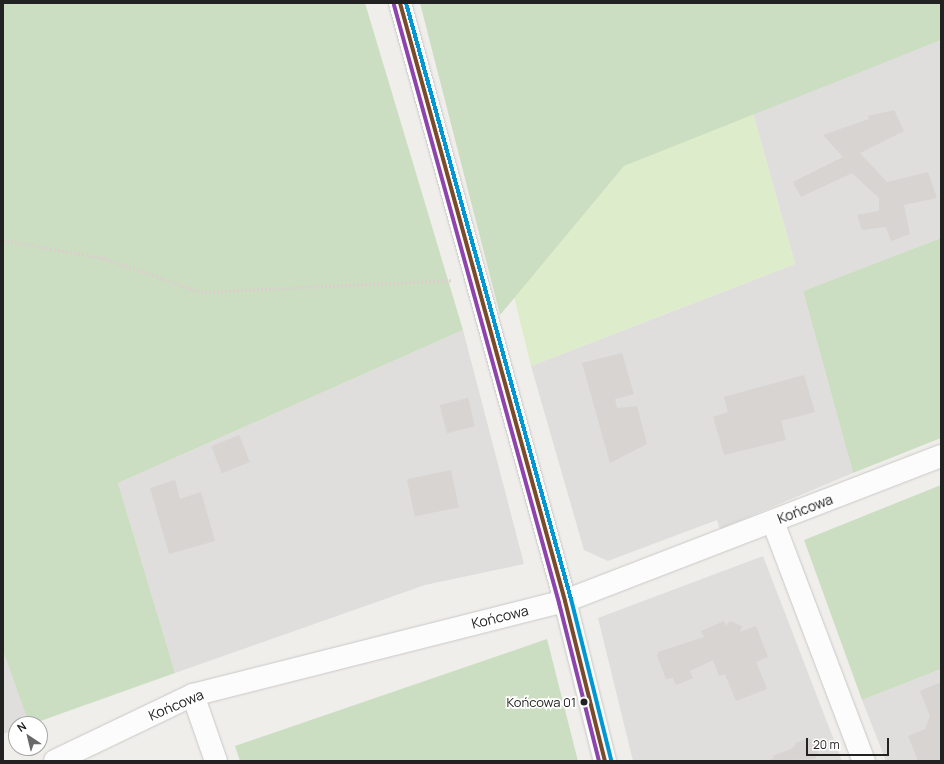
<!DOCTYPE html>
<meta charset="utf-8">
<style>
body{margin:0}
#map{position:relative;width:944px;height:764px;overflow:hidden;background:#f0eeeb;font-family:Manrope,sans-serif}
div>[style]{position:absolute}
.residential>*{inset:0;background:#dfdedc}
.grass>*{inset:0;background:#ddeccb}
.forest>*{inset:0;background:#cbdec1}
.building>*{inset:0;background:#d7d4d2;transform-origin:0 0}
.path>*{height:2.5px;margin-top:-1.25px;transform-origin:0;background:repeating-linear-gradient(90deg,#dccecd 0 2px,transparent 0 4px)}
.roads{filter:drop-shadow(0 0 1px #c9c8c7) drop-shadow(0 0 1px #c9c8c7)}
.minor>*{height:22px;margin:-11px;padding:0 11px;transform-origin:11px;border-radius:11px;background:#fdfcfc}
.bus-1>*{height:4px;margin:-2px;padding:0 2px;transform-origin:2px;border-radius:2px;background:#7a4b2a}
.bus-2>*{height:4px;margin:-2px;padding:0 2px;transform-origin:2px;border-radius:2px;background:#8e44ad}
.bus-3>*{height:4px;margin:-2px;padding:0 2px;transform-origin:2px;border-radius:2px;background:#0098d4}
.dots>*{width:11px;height:11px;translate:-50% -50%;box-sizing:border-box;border:2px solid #fff;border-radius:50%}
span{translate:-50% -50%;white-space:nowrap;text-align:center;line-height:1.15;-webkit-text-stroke:3.5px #fff;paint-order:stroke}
.bus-label{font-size:13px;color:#222}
.right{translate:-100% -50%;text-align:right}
.street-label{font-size:14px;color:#222}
.frame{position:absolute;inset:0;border:4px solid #222;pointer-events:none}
.north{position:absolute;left:8px;top:716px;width:40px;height:40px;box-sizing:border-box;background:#fff;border:1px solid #a7a7a7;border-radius:50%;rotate:325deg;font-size:11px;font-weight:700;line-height:16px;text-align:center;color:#222}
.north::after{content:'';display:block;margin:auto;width:14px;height:18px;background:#6a6968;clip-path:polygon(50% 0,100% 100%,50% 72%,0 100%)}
.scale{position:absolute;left:806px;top:738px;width:83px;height:18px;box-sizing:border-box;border:2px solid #222;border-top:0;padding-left:5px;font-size:12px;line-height:14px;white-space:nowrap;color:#222;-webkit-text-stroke:3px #fff;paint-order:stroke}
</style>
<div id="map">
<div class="residential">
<div style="clip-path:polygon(941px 40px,941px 238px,803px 291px,853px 473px,720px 529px,717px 520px,608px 561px,584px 550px,531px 366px,795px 264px,753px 113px)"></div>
<div style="clip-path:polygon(463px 330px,524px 564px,425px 585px,175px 673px,118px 483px)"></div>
<div style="clip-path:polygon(763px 556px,842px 761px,633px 761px,598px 618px)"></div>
<div style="clip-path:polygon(3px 651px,29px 724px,16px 724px,16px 730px,3px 734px)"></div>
<div style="clip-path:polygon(941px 669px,941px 761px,886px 761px,862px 700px)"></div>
</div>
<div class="grass">
<div style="clip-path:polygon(753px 113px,795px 264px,531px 366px,514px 297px,624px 166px)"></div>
</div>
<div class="forest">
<div style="clip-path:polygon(3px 3px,365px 3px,463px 330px,118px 483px,175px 673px,32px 724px,29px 724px,3px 651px)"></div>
<div style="clip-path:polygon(420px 3px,941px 3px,941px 40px,624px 166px,500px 315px)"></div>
<div style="clip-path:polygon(941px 238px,941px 438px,853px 473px,803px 291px)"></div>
<div style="clip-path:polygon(941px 485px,941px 669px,862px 700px,804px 540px)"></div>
<div style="clip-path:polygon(547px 639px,578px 761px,240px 761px,235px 746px)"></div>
</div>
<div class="building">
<div style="clip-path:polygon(894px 110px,904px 131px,860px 153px,887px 182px,928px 172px,937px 198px,904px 205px,910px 234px,891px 241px,886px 227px,862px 230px,857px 215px,879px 211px,879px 198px,852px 173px,801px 197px,793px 182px,843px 157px,823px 135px,869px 119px,868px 116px)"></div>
<div style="clip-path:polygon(622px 353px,634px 394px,615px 399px,617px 408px,637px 406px,647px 444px,610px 463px,582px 363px)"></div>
<div style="clip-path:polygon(804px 375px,815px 412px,781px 421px,786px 440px,724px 455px,713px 417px,728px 412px,724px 397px)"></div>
<div style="left:468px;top:398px;width:29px;height:29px;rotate:76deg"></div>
<div style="left:239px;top:435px;width:29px;height:30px;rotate:68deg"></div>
<div style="left:451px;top:470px;width:38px;height:45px;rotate:78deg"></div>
<div style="clip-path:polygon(175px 480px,180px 499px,201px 492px,215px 541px,169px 554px,150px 488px)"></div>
<div style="clip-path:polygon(724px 621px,726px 626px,730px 621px,742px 626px,740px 632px,756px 626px,768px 657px,756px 662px,767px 689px,736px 701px,725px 674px,719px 676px,713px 660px,690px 671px,693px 678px,676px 685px,673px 678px,666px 679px,657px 656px,658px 652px,704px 637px,701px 631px)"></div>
<div style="clip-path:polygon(941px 682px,941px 761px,918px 761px,908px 736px,925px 729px,930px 716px,920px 691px)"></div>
<div style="clip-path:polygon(808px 738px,814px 742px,818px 753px,815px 759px,767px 761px,774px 758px,773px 756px,793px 748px,796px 743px)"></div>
</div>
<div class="path">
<div style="left:3px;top:240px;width:102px;rotate:10.2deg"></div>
<div style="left:103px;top:258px;width:104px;rotate:19.1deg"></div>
<div style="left:201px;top:292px;width:250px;rotate:-2.7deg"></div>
</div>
<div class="roads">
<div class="minor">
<div style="left:400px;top:3px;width:620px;rotate:74.57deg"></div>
<div style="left:565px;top:601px;width:165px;rotate:76deg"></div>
<div style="left:773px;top:522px;width:256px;rotate:69.2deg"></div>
<div style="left:193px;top:695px;width:70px;rotate:70.8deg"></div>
<div style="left:55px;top:761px;width:153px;rotate:-25.6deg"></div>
<div style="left:193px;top:695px;width:384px;rotate:-14.2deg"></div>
<div style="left:565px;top:601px;width:403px;rotate:-21.1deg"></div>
</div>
</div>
<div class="bus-1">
<div style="left:400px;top:3px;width:620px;rotate:74.57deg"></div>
<div style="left:565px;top:601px;width:165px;rotate:76deg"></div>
</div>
<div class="bus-2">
<div style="left:394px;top:5px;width:620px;rotate:74.57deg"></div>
<div style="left:559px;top:603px;width:163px;rotate:75.8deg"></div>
</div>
<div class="bus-3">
<div style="left:406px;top:3px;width:618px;rotate:74.53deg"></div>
<div style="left:571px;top:599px;width:166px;rotate:76deg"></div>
</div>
<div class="dots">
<div style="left:584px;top:702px;background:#222"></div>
</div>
<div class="bus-label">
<span class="right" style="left:576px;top:702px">Końcowa 01</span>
</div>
<div class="street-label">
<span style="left:805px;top:509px;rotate:-21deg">Końcowa</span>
<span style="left:500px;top:617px;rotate:-14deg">Końcowa</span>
<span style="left:176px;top:705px;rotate:-23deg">Końcowa</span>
</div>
<div class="frame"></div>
<div class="north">N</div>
<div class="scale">20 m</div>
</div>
